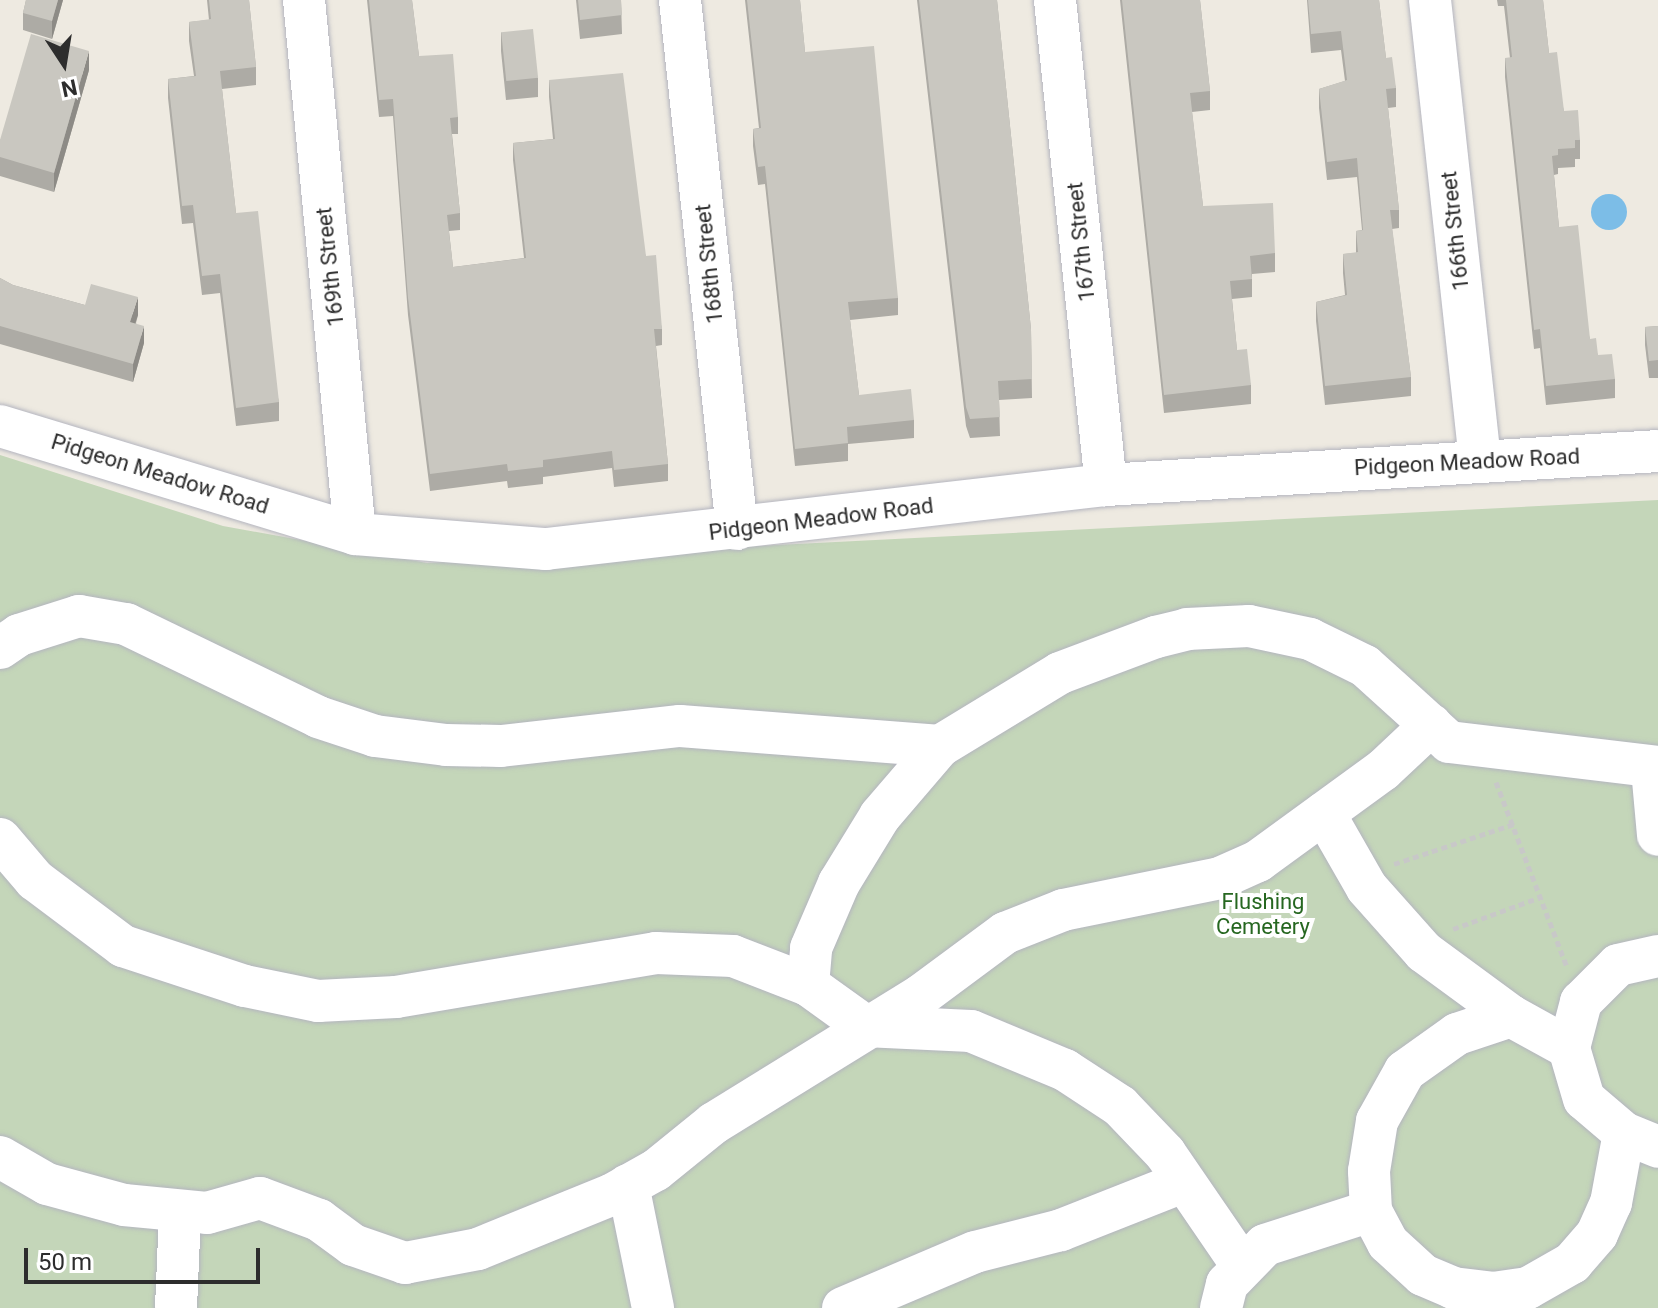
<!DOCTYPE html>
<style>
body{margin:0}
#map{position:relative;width:1658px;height:1308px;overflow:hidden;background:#eeeae1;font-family:Roboto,sans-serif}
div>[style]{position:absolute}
.cemetery>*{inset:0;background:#c4d6b9}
.water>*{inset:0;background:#7cbde7}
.round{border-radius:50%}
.path>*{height:5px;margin-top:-2.5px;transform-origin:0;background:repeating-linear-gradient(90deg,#c8c8c8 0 6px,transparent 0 10px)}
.roads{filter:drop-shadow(0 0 2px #b4b5bf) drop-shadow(0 0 2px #b4b5bf)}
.minor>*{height:42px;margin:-21px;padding:0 21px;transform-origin:21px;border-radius:21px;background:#fff}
.wall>*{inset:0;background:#adaba5}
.shaded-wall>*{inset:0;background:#8d8b86}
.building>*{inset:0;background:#c9c7c0;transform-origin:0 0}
span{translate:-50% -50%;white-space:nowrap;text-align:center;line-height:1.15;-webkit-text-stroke:8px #fff;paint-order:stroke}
.street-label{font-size:22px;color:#2d2d2d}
.park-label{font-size:22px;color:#266720}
.north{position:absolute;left:24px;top:24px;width:80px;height:80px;-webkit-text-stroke:6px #fff;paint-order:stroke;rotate:168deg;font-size:22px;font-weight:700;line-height:32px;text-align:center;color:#2d2d2d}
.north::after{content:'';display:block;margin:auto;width:28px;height:36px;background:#2d2d2d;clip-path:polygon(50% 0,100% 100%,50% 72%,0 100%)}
.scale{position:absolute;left:24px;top:1248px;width:236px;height:36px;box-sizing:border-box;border:4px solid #2d2d2d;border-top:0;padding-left:10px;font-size:24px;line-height:28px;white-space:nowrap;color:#2d2d2d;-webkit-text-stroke:6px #fff;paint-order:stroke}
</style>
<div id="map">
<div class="cemetery">
<div style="clip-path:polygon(0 455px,223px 526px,427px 563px,1658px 500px,1658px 1308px,0 1308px)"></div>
</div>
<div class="water">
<div class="round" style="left:1591px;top:194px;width:36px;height:36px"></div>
</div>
<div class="path">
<div style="left:1496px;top:782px;width:198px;rotate:69deg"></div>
<div style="left:1394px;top:864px;width:126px;rotate:-18.4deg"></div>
<div style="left:1453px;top:929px;width:90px;rotate:-20deg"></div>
</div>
<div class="roads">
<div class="minor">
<div style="left:304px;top:0;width:536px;rotate:84.54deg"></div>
<div style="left:680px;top:0;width:532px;rotate:83.85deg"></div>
<div style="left:1055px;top:0;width:488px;rotate:84deg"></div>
<div style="left:1430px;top:0;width:464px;rotate:83.8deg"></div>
<div style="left:0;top:426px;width:371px;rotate:16.9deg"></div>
<div style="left:355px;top:534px;width:192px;rotate:4.5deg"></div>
<div style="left:546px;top:549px;width:564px;rotate:-6.52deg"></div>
<div style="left:1106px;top:485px;width:553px;rotate:-3.52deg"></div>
<div style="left:0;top:648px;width:23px;rotate:-34deg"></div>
<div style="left:19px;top:635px;width:63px;rotate:-17.6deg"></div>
<div style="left:79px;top:616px;width:48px;rotate:9.7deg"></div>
<div style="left:126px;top:624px;width:213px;rotate:25.8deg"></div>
<div style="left:318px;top:717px;width:60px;rotate:18.4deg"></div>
<div style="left:375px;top:736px;width:72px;rotate:7.2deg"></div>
<div style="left:446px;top:745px;width:55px;rotate:1deg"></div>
<div style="left:501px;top:746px;width:180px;rotate:-6.4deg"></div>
<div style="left:680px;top:726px;width:261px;rotate:4.4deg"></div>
<div style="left:940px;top:746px;width:140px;rotate:-31.3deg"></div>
<div style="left:1060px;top:673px;width:103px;rotate:-20.6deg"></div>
<div style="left:1156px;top:637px;width:32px;rotate:-14deg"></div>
<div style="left:1187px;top:629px;width:62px;rotate:-2.8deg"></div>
<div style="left:1249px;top:626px;width:62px;rotate:12deg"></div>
<div style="left:1310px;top:639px;width:61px;rotate:26.1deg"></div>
<div style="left:1365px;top:666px;width:113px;rotate:42.1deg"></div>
<div style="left:1449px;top:742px;width:210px;rotate:6.8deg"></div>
<div style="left:1652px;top:769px;width:66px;rotate:84.8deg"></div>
<div style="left:1324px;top:813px;width:86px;rotate:60.2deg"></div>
<div style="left:1367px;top:888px;width:86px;rotate:48.3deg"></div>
<div style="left:1424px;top:952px;width:108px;rotate:36.3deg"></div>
<div style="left:1511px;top:1016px;width:66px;rotate:28.9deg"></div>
<div style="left:0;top:839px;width:54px;rotate:49.5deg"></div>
<div style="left:35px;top:880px;width:110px;rotate:36.9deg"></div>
<div style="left:123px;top:946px;width:128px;rotate:18.2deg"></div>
<div style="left:245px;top:986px;width:75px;rotate:11.6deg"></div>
<div style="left:318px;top:1001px;width:78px;rotate:-2.9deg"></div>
<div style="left:396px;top:997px;width:264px;rotate:-9.6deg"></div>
<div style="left:656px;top:953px;width:77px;rotate:2.2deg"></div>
<div style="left:733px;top:956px;width:80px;rotate:21.1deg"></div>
<div style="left:808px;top:985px;width:70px;rotate:35.7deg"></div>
<div style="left:865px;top:1026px;width:106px;rotate:2.7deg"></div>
<div style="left:971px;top:1031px;width:102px;rotate:22.5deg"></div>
<div style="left:1065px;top:1070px;width:66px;rotate:33.2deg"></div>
<div style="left:1120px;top:1106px;width:65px;rotate:46.2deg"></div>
<div style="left:1165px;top:1153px;width:138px;rotate:55.6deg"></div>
<div style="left:808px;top:985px;width:37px;rotate:-85deg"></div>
<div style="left:811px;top:948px;width:71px;rotate:-66.7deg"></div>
<div style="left:839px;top:883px;width:79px;rotate:-58.5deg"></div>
<div style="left:880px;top:816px;width:92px;rotate:-49.4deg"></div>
<div style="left:1624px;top:1133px;width:52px;rotate:-139.6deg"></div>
<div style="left:1584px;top:1099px;width:53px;rotate:-106.4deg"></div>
<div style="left:1569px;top:1048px;width:48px;rotate:-75.4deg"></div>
<div style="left:1581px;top:1002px;width:52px;rotate:-45deg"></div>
<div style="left:1618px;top:965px;width:41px;rotate:-12.7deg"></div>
<div style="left:0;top:1157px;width:54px;rotate:29.9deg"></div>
<div style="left:47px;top:1184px;width:80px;rotate:15.3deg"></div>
<div style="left:124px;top:1205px;width:83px;rotate:5.5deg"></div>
<div style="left:207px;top:1213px;width:55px;rotate:-15.8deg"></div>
<div style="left:260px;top:1198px;width:63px;rotate:20.4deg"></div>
<div style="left:319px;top:1220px;width:42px;rotate:36.3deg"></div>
<div style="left:353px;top:1245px;width:55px;rotate:19.1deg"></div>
<div style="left:405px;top:1263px;width:74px;rotate:-10.9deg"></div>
<div style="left:478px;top:1249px;width:144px;rotate:-22.1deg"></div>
<div style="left:611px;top:1195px;width:51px;rotate:-29.1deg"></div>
<div style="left:656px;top:1170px;width:75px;rotate:-39deg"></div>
<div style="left:714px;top:1123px;width:242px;rotate:-31.7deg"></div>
<div style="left:920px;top:996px;width:106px;rotate:-36.5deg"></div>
<div style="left:1005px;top:933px;width:62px;rotate:-21.6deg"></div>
<div style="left:1063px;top:910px;width:160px;rotate:-11.5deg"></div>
<div style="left:1220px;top:878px;width:42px;rotate:-24.1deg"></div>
<div style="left:1258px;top:861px;width:155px;rotate:-36.1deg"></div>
<div style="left:1383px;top:770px;width:66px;rotate:-43.2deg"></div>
<div style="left:628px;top:1185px;width:126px;rotate:78.5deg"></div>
<div style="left:1371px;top:1211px;width:40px;rotate:-92.9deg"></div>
<div style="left:1369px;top:1171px;width:51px;rotate:-80.9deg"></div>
<div style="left:1377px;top:1121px;width:57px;rotate:-60.8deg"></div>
<div style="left:1405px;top:1071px;width:64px;rotate:-35.4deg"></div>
<div style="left:1457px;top:1034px;width:57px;rotate:-18.4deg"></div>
<div style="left:176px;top:1308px;width:97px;rotate:-87.6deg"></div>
<div style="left:843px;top:1308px;width:143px;rotate:-23deg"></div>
<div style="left:975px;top:1252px;width:89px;rotate:-14.3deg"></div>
<div style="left:1061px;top:1230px;width:131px;rotate:-21.5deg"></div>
<div style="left:1221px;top:1308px;width:25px;rotate:-76deg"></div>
<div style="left:1227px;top:1284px;width:54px;rotate:-45.7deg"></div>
<div style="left:1265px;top:1245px;width:111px;rotate:-17.8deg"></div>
<div style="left:1371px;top:1211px;width:36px;rotate:62deg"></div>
<div style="left:1388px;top:1243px;width:47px;rotate:42.4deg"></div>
<div style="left:1423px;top:1275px;width:33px;rotate:23deg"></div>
<div style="left:1453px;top:1288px;width:40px;rotate:7.1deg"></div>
<div style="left:1493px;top:1293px;width:35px;rotate:-8deg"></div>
<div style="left:1528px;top:1288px;width:51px;rotate:-29.6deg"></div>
<div style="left:1572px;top:1263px;width:38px;rotate:-49deg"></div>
<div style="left:1597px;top:1234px;width:34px;rotate:-66deg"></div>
<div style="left:1611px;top:1203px;width:71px;rotate:-79.5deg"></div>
<div style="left:1624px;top:1133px;width:37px;rotate:22deg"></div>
</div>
</div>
<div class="wall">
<div style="clip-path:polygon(26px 0,63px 0,52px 39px,23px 30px,23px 13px)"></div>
<div style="clip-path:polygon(207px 0,249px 0,256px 67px,256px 85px,222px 89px,236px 213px,279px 402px,279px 421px,236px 426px,220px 293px,202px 295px,193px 223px,182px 224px,168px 98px,168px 79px,194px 76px,189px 41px,189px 22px,209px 20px)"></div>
<div style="clip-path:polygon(367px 0,412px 0,419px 56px,458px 117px,458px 134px,452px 134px,460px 213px,460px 230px,449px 231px,453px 267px,524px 258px,513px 160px,513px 143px,553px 139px,549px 97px,549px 80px,646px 256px,662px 329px,662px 345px,656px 346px,668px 464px,668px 481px,614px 487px,612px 468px,543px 477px,543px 484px,508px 488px,507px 481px,430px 491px,408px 315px,393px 116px,379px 117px)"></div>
<div style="clip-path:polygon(576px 0,621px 0,622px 34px,580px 39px)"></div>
<div style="clip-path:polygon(745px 0,800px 0,805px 52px,898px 298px,898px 315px,850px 320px,859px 395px,914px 420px,914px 438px,848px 444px,848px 461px,795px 466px,765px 184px,758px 185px,753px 146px,753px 129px,759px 128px)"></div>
<div style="clip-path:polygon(917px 0,997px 0,1031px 329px,1032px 398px,999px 400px,1000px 436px,970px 438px,966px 426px)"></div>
<div style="clip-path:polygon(1120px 0,1200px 0,1210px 91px,1210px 110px,1192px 112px,1203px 206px,1275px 253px,1275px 272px,1252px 274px,1252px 297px,1232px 299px,1237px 350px,1251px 385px,1251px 404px,1164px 413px)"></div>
<div style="clip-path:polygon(1307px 0,1379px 0,1386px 58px,1396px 88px,1396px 107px,1388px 108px,1399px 210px,1399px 228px,1392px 229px,1411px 377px,1411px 396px,1325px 405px,1316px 321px,1316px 302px,1345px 295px,1343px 273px,1343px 254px,1356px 253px,1356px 231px,1362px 230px,1357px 177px,1327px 180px,1319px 108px,1319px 89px,1345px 81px,1341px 50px,1311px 53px)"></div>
<div style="clip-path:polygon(1497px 0,1543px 0,1549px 53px,1564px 111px,1580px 140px,1580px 159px,1575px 159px,1575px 167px,1558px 168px,1558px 174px,1554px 175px,1559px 227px,1590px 339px,1598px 355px,1615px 379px,1615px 398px,1546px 405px,1540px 348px,1534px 349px,1505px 77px,1505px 58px,1510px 58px,1504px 6px,1498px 6px)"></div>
<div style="clip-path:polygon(501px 32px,538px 78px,538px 97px,506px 100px,501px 51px)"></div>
<div style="clip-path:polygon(89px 70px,54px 192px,0 176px,0 140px)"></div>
<div style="clip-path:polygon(0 278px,13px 285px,85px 305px,138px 315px,136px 323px,144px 343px,133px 382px,0 344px)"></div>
<div style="clip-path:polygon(1658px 326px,1658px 378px,1649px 378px,1645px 345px,1645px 327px)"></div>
</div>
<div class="shaded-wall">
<div style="clip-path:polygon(58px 0,63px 0,52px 39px,52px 21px)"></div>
<div style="clip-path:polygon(89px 51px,89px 70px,54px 192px,54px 173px)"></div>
<div style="clip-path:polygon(138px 297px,138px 315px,130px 339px,130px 322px)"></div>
<div style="clip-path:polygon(144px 326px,144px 343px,133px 382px,133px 364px)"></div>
</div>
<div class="building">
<div style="clip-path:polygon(26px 0,58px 0,52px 21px,23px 13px)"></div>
<div style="clip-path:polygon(209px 0,249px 0,256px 67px,220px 71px,236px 213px,258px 211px,279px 402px,236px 408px,220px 274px,202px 276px,193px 205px,182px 206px,168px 79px,196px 76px,189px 22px,211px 19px)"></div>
<div style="clip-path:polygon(369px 0,412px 0,419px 56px,453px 54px,458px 117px,450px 118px,460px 213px,447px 215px,453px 267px,526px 258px,513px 143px,555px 139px,549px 80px,623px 73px,646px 256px,656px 255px,662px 329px,654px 329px,668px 464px,614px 470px,612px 451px,543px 460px,543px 467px,508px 471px,507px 464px,430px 474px,408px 298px,393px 99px,379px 100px)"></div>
<div style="clip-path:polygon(578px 0,621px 0,622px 15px,580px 20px)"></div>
<div style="clip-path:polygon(747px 0,800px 0,805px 52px,874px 46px,898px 298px,848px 302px,859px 395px,911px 389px,914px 420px,847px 427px,848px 443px,795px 449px,765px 166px,758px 167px,753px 129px,761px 128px)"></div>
<div style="clip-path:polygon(919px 0,997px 0,1031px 329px,1032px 379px,998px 381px,1000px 417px,970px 419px,966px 407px)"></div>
<div style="clip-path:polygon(1122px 0,1200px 0,1210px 91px,1190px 93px,1203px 206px,1273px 203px,1275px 253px,1250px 256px,1252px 279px,1230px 281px,1237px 350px,1247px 349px,1251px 385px,1164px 395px)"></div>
<div style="clip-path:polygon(1308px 0,1379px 0,1386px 58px,1392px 57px,1396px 88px,1386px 89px,1399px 210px,1390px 210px,1411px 377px,1325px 386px,1316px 302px,1347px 295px,1343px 254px,1358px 252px,1356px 231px,1363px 230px,1357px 158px,1327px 162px,1319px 89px,1347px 80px,1341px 31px,1311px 34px)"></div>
<div style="clip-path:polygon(1506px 0,1543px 0,1549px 53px,1557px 52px,1564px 111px,1578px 110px,1580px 140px,1575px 140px,1575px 148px,1558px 149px,1558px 155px,1552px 156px,1559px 227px,1578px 225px,1590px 339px,1596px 338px,1598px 355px,1612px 354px,1615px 379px,1546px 386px,1540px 329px,1534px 330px,1505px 58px,1512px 57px)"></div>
<div style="left:533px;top:29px;width:49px;height:32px;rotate:84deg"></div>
<div style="clip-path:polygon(31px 34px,89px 51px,54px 173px,0 157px,0 140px)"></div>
<div style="clip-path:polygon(0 278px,13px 285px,85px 305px,91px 284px,138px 297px,130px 322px,144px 326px,133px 364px,0 326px)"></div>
<div style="clip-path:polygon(1658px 326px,1658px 360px,1649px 361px,1645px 327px)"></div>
</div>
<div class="street-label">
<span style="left:1455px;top:231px;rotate:-96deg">166th Street</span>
<span style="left:1081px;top:242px;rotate:-96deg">167th Street</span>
<span style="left:709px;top:264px;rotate:-96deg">168th Street</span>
<span style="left:330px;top:267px;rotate:-96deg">169th Street</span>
<span style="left:1467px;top:462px;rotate:-3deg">Pidgeon Meadow Road</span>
<span style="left:160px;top:474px;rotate:17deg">Pidgeon Meadow Road</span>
<span style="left:821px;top:519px;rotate:-7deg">Pidgeon Meadow Road</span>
</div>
<div class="park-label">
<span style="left:1263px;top:914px">Flushing<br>Cemetery</span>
</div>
<div class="north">N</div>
<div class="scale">50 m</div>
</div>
